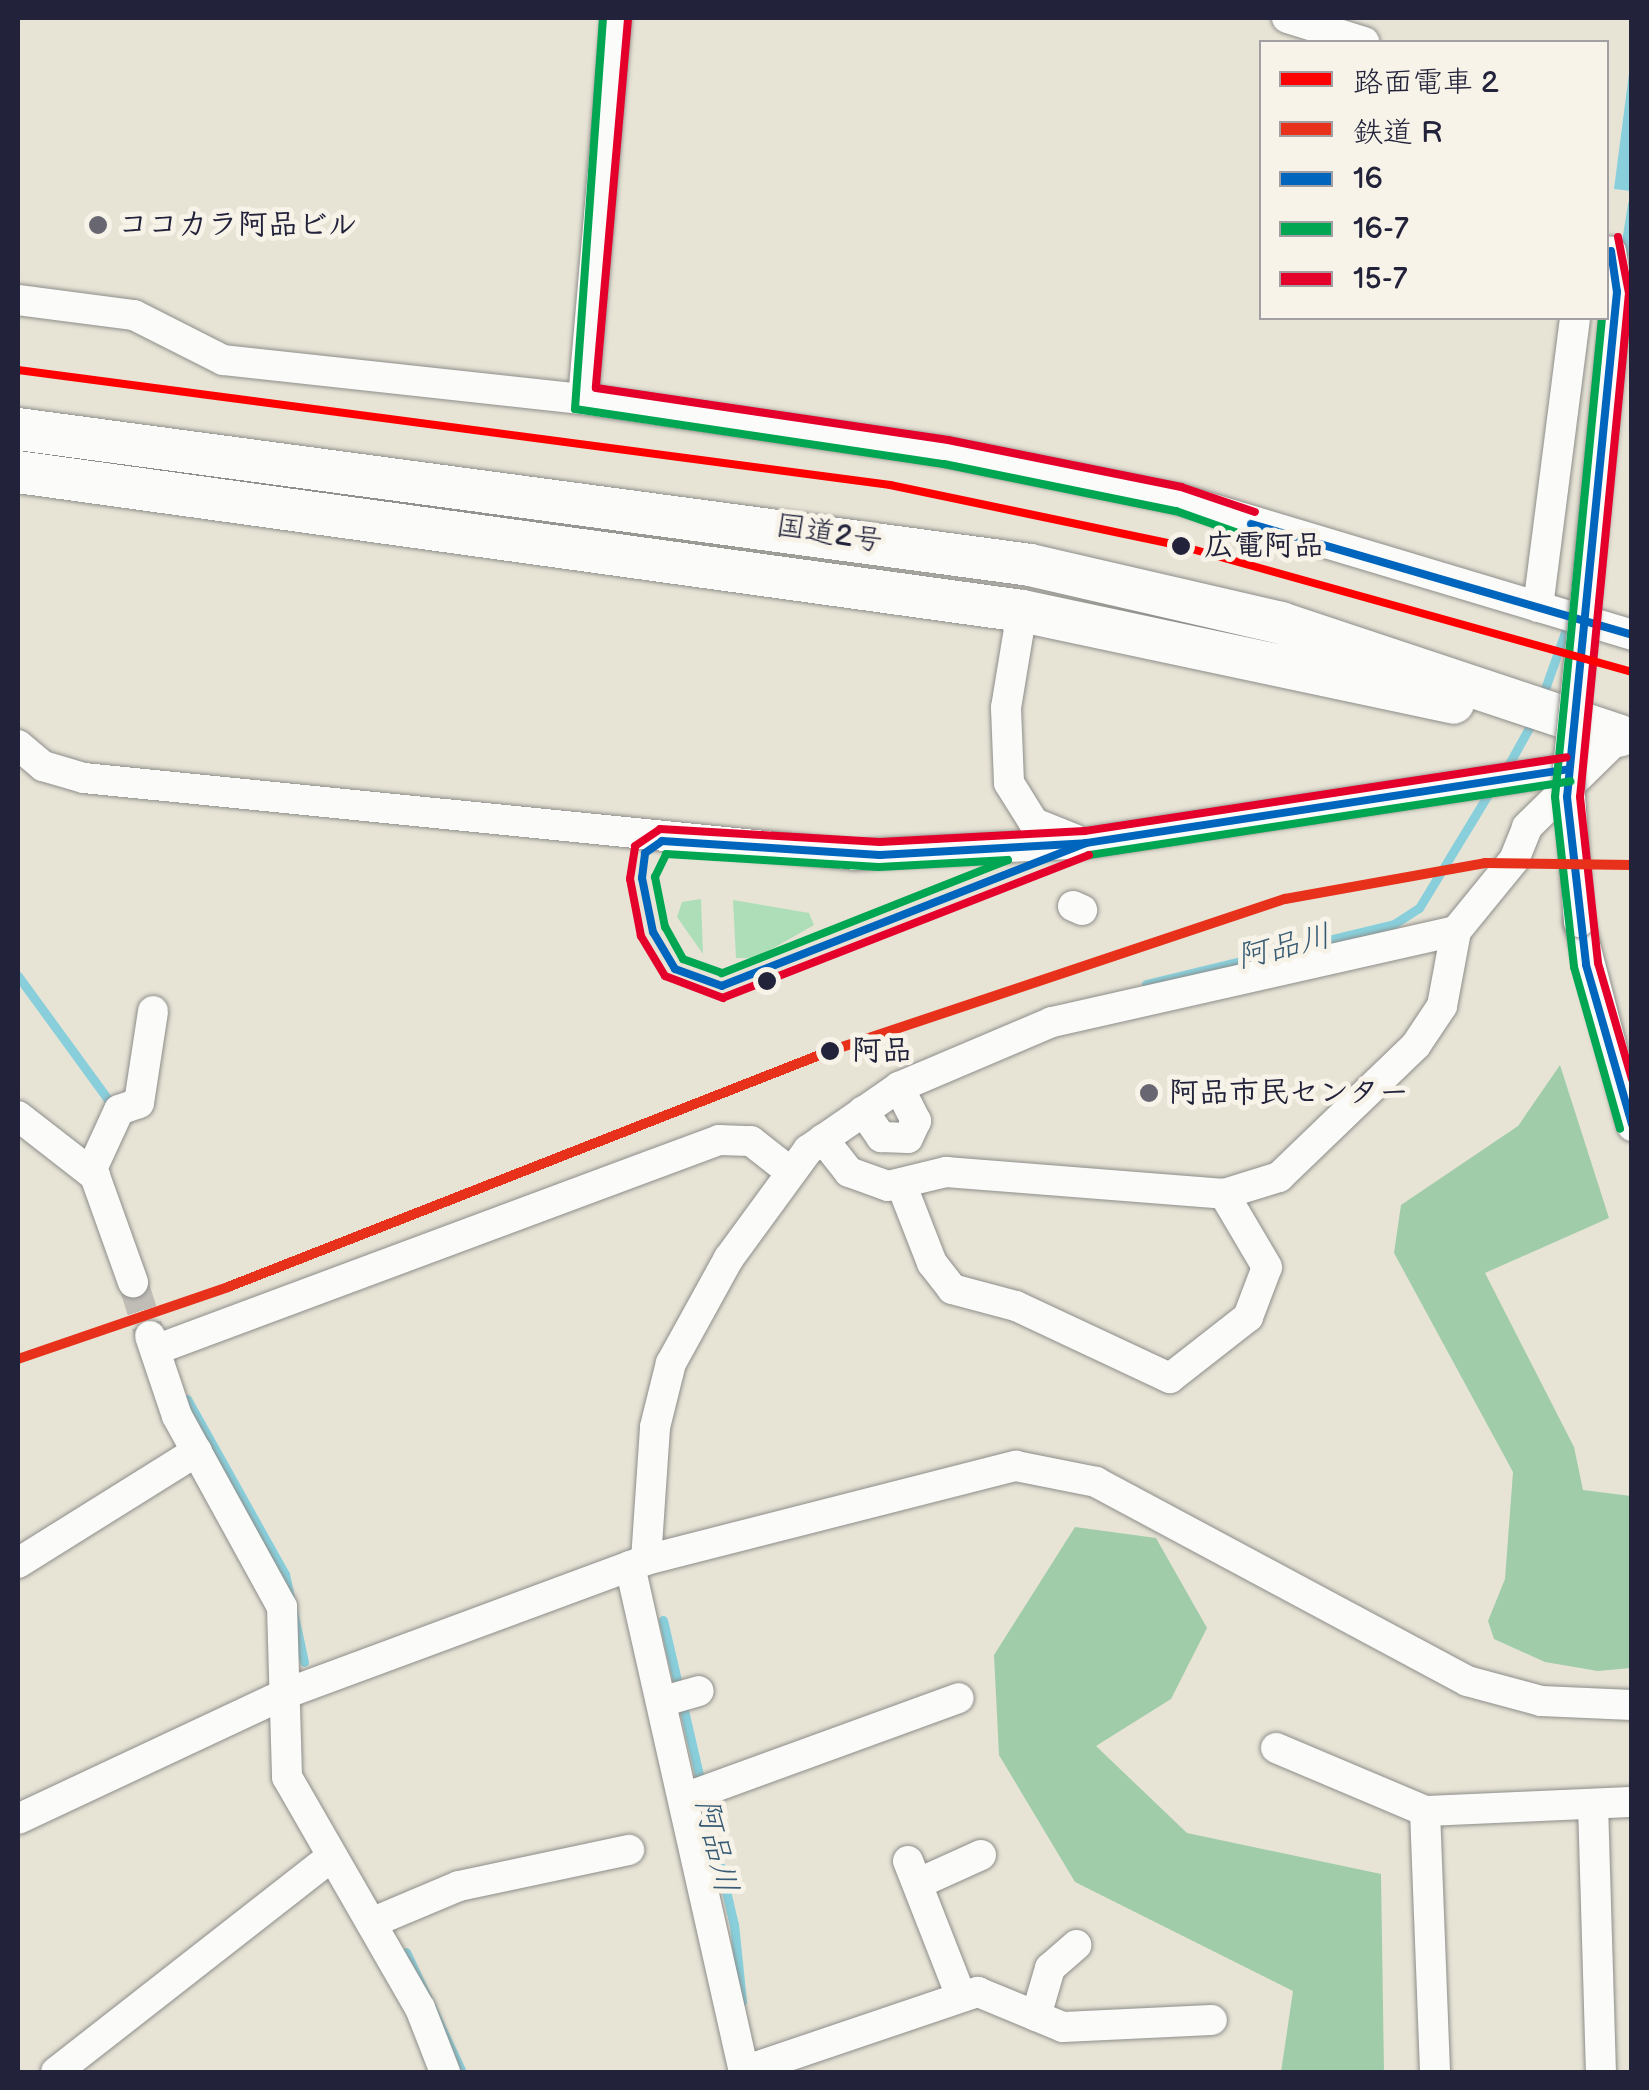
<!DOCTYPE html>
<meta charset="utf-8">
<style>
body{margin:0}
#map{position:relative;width:1649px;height:2090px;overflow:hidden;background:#e7e4d6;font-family:"Balsamiq Sans","Klee One",sans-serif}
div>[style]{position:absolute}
.green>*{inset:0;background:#aedeb8}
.forest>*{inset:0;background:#a1ccaa}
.water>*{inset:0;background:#88cfdb}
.stream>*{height:9px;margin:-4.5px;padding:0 4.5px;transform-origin:4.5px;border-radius:4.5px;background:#88cfdb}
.minor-tunnel>*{height:30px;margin-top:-15px;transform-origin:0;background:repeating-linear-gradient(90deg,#c0bdb7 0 30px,transparent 0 45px)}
.roads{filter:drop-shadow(0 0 2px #8e8d8a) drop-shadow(0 0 2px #8e8d8a)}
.minor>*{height:30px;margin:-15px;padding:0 15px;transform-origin:15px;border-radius:15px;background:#fbfbf9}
.highway>*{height:42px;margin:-21px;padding:0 21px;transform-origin:21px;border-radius:21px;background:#fbfbf9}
.bridges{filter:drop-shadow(0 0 2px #8e8d8a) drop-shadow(0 0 2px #8e8d8a)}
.minor-bridge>*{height:30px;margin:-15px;padding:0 15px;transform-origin:15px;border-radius:15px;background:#fbfbf9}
.bus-1>*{height:8px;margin:-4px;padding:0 4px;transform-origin:4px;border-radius:4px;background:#0065bd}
.bus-2>*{height:8px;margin:-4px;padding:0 4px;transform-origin:4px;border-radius:4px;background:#00a651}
.bus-3>*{height:8px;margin:-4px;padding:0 4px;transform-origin:4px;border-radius:4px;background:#e4002b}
.rail-1>*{height:10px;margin:-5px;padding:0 5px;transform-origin:5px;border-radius:5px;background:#e7311b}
.tram-1>*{height:8px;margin:-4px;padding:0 4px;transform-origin:4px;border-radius:4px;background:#f00}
.dots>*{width:28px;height:28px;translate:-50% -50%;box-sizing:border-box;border:5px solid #f7f3e8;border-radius:50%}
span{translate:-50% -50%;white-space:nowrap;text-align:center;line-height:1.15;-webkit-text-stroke:10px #f7f3e8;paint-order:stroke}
.poi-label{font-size:30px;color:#22223b;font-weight:700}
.left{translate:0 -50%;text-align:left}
.street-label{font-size:30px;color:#22223b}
.stop-label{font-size:30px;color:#22223b;font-weight:700}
.water-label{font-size:32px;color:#375b74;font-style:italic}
.frame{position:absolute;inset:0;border:20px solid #22223b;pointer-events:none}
.legend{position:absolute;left:1259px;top:40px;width:350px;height:280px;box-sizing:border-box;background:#f7f3e8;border:2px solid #a29fa3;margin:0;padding:12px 18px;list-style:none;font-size:30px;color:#22223b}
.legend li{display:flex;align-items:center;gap:20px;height:50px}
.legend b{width:50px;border:2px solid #a29fa3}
</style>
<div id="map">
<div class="green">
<div style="clip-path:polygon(701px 899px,703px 954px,677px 917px,682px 902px)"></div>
<div style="clip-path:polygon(733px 900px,809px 913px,814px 925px,756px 958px,736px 958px)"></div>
</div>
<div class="forest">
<div style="clip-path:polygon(1560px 1065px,1609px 1218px,1485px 1273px,1574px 1447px,1583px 1490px,1631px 1496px,1631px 1668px,1598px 1671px,1545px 1662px,1494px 1639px,1488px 1621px,1505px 1579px,1513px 1472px,1394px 1253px,1401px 1205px,1518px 1126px)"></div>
<div style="clip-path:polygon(1075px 1527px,1156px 1538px,1207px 1628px,1171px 1699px,1096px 1746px,1187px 1833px,1381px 1874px,1384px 2072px,1281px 2072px,1293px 1991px,1075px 1882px,999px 1755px,994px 1655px)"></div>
</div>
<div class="water">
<div style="clip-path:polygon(1631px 58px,1631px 191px,1614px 189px)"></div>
</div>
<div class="stream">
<div style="left:1624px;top:254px;width:51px;rotate:-80.9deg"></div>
<div style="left:1541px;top:700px;width:84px;rotate:-70.5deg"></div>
<div style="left:1505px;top:771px;width:60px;rotate:-60.9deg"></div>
<div style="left:18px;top:976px;width:155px;rotate:53.9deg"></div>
<div style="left:1146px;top:984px;width:255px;rotate:-13.6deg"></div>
<div style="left:1394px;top:924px;width:30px;rotate:-33deg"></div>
<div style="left:1419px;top:908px;width:137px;rotate:-58.7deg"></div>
<div style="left:187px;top:1399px;width:201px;rotate:60.8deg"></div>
<div style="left:285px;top:1574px;width:90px;rotate:77.8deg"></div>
<div style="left:663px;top:1620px;width:312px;rotate:76.9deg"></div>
<div style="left:734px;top:1924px;width:78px;rotate:84.1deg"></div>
<div style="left:406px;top:1952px;width:132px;rotate:65deg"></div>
</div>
<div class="minor-tunnel">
<div style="left:133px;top:1282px;width:57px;rotate:72.5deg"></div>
</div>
<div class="roads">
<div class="minor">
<div style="left:1287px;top:18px;width:81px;rotate:17.3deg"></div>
<div style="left:18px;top:300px;width:117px;rotate:7.4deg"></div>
<div style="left:134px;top:315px;width:100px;rotate:26.8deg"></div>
<div style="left:223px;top:360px;width:362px;rotate:6.2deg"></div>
<div style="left:583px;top:399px;width:367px;rotate:8.3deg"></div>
<div style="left:946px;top:452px;width:238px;rotate:11.4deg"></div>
<div style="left:1179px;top:499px;width:473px;rotate:16.7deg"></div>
<div style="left:583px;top:399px;width:382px;rotate:-85deg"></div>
<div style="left:1538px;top:607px;width:291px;rotate:-82.7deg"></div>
<div style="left:1022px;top:611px;width:98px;rotate:99.4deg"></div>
<div style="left:1006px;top:708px;width:75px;rotate:87.7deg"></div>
<div style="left:1009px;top:783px;width:47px;rotate:58deg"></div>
<div style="left:1034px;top:823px;width:43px;rotate:21.8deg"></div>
<div style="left:18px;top:745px;width:33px;rotate:40deg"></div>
<div style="left:43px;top:766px;width:43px;rotate:16.3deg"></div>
<div style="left:84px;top:778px;width:776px;rotate:5.7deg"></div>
<div style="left:856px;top:855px;width:230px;rotate:-3deg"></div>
<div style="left:1086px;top:843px;width:488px;rotate:-8.7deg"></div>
<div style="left:1073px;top:906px;width:10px;rotate:24deg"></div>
<div style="left:1579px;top:922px;width:211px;rotate:75.4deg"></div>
<div style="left:863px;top:1111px;width:32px;rotate:55deg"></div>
<div style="left:881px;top:1137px;width:27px;rotate:2deg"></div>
<div style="left:908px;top:1138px;width:19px;rotate:-65deg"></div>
<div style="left:916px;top:1121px;width:38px;rotate:-117deg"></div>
<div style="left:18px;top:1116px;width:98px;rotate:37.9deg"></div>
<div style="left:95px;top:1176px;width:113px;rotate:70.3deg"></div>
<div style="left:823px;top:1139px;width:42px;rotate:51.8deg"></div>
<div style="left:849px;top:1172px;width:41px;rotate:19.7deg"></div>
<div style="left:888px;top:1186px;width:60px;rotate:-13.6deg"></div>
<div style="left:946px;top:1172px;width:279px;rotate:4.5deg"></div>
<div style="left:1224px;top:1194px;width:58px;rotate:-17.2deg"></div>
<div style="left:1279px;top:1177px;width:190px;rotate:-43.9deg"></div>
<div style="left:1416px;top:1045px;width:47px;rotate:-56.3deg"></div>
<div style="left:1442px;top:1006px;width:76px;rotate:-79.4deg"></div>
<div style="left:91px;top:1171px;width:67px;rotate:-65.3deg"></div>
<div style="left:119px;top:1110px;width:21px;rotate:-19deg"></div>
<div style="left:139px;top:1103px;width:93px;rotate:-81.3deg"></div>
<div style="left:902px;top:1186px;width:83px;rotate:68.7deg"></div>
<div style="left:932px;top:1263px;width:33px;rotate:52deg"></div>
<div style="left:952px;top:1289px;width:66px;rotate:14.9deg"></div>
<div style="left:1016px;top:1306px;width:170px;rotate:25.1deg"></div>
<div style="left:1170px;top:1378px;width:99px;rotate:-38deg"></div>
<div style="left:1248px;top:1317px;width:53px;rotate:-69.2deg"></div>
<div style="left:1267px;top:1267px;width:85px;rotate:-120.5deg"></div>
<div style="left:150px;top:1336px;width:84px;rotate:71.4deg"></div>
<div style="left:177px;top:1416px;width:218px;rotate:61.2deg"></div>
<div style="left:282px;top:1607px;width:170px;rotate:88.3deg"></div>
<div style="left:287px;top:1777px;width:267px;rotate:60.1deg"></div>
<div style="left:420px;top:2008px;width:69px;rotate:68.7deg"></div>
<div style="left:155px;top:1350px;width:602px;rotate:-20.42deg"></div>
<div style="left:719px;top:1140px;width:32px;rotate:2deg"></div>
<div style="left:751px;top:1141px;width:47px;rotate:38.1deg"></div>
<div style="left:646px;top:1560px;width:133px;rotate:-86.1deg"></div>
<div style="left:655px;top:1427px;width:66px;rotate:-76deg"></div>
<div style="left:671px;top:1363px;width:120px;rotate:-61.1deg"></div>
<div style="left:729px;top:1258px;width:134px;rotate:-53.8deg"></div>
<div style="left:808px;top:1150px;width:111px;rotate:-34.7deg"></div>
<div style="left:899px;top:1087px;width:166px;rotate:-23deg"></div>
<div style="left:1052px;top:1022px;width:414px;rotate:-12.7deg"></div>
<div style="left:1456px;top:931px;width:92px;rotate:-50.8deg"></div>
<div style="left:1514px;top:860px;width:35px;rotate:-68deg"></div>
<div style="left:1527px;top:827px;width:130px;rotate:-44.4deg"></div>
<div style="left:18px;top:1563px;width:211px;rotate:-32deg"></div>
<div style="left:630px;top:1566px;width:519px;rotate:77.3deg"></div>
<div style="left:664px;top:1701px;width:36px;rotate:-16deg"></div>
<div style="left:1276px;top:1748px;width:162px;rotate:22.9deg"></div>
<div style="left:1425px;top:1811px;width:207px;rotate:-2.5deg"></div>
<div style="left:687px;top:1797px;width:289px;rotate:-20deg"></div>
<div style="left:1593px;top:1804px;width:268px;rotate:88.3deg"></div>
<div style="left:1425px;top:1811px;width:261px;rotate:87.8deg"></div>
<div style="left:18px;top:1819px;width:297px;rotate:-25.1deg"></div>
<div style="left:287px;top:1693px;width:383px;rotate:-20.3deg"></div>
<div style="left:646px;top:1560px;width:382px;rotate:-14.3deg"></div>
<div style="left:1016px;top:1466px;width:82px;rotate:11.3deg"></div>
<div style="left:1096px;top:1482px;width:421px;rotate:28.2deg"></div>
<div style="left:1467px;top:1681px;width:77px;rotate:15.1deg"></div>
<div style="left:1541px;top:1701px;width:91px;rotate:2.5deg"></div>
<div style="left:908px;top:1861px;width:145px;rotate:68.6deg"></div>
<div style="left:919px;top:1883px;width:68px;rotate:-24.3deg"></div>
<div style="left:371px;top:1923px;width:95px;rotate:-22.8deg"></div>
<div style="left:459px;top:1886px;width:174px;rotate:-12deg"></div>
<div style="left:1036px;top:2016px;width:50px;rotate:-73.7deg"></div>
<div style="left:1050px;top:1968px;width:35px;rotate:-41deg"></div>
<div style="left:744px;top:2071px;width:247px;rotate:-18.7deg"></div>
<div style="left:978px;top:1992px;width:92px;rotate:22.4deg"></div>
<div style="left:1063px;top:2027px;width:149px;rotate:-2.7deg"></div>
<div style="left:56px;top:2072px;width:349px;rotate:-38deg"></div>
</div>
<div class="highway">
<div style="left:18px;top:429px;width:1021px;rotate:7.65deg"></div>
<div style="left:1030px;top:565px;width:258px;rotate:13deg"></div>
<div style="left:1281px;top:623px;width:357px;rotate:18.4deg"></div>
<div style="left:18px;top:472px;width:1014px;rotate:7.88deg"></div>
<div style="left:1022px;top:611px;width:441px;rotate:12deg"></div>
</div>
</div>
<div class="bridges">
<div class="minor-bridge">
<div style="left:1579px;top:922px;width:153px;rotate:-94.1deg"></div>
<div style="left:1568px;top:769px;width:480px;rotate:-84.1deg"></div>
<div style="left:1617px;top:292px;width:41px;rotate:-98.3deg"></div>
</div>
</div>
<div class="bus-1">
<div style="left:1611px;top:251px;width:41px;rotate:81.7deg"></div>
<div style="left:1617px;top:292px;width:507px;rotate:95.65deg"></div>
<div style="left:1567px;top:797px;width:169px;rotate:83.5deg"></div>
<div style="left:1586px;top:965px;width:166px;rotate:73.9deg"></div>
<div style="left:1251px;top:524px;width:395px;rotate:16.2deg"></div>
<div style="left:662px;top:841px;width:218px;rotate:3.7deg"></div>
<div style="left:880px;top:855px;width:206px;rotate:-3.3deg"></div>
<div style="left:1086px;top:843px;width:391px;rotate:158.6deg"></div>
<div style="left:722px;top:986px;width:50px;rotate:-160.1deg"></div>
<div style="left:675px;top:969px;width:43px;rotate:-120.7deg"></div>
<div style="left:653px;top:932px;width:55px;rotate:-101.5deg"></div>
<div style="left:642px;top:878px;width:25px;rotate:-83deg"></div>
<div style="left:645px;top:853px;width:21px;rotate:-35deg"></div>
<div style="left:1086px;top:843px;width:488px;rotate:-8.7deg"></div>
</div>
<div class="bus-2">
<div style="left:603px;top:18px;width:392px;rotate:94.1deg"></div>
<div style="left:575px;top:409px;width:373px;rotate:8.5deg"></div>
<div style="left:944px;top:464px;width:237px;rotate:11.5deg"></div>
<div style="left:1176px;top:511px;width:75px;rotate:19.4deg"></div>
<div style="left:1602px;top:318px;width:481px;rotate:95.6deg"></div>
<div style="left:1555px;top:797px;width:171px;rotate:83.6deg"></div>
<div style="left:1574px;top:967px;width:168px;rotate:74.1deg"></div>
<div style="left:666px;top:854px;width:213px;rotate:3.5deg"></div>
<div style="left:879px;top:867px;width:129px;rotate:-3.1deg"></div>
<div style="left:1008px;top:860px;width:308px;rotate:158.4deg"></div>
<div style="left:722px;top:973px;width:41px;rotate:-160.3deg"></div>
<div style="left:683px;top:959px;width:37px;rotate:-119deg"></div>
<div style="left:665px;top:927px;width:51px;rotate:-101.3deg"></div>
<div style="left:655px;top:877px;width:25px;rotate:-64deg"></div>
<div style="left:1089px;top:855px;width:487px;rotate:-8.7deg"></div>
</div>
<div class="bus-3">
<div style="left:628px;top:19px;width:370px;rotate:95deg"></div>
<div style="left:596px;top:388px;width:356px;rotate:8.4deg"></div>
<div style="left:948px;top:440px;width:238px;rotate:11.4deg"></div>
<div style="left:1181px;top:487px;width:78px;rotate:18.7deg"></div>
<div style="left:1618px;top:237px;width:57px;rotate:78.9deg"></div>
<div style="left:1629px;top:293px;width:506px;rotate:95.55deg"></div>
<div style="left:1580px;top:797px;width:167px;rotate:83.8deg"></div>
<div style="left:1598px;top:963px;width:121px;rotate:73.7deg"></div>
<div style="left:1089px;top:855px;width:393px;rotate:158.7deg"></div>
<div style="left:723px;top:998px;width:62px;rotate:-159.2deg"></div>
<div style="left:665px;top:976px;width:47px;rotate:-121deg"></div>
<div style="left:641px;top:936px;width:58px;rotate:-100.9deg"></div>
<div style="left:630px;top:879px;width:33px;rotate:-81deg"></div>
<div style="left:635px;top:846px;width:30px;rotate:-34deg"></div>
<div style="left:660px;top:829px;width:220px;rotate:3.4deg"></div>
<div style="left:880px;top:842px;width:205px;rotate:-3.1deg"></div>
<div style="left:1085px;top:831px;width:487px;rotate:-8.7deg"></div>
</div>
<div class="rail-1">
<div style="left:18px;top:1359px;width:222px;rotate:-18.9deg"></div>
<div style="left:228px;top:1287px;width:647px;rotate:-21.41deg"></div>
<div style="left:830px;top:1051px;width:480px;rotate:-18.5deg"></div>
<div style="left:1285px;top:899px;width:203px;rotate:-10.2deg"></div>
<div style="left:1485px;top:863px;width:147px;rotate:0.8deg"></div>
</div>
<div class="tram-1">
<div style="left:18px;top:370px;width:880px;rotate:7.51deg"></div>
<div style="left:890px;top:485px;width:297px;rotate:11.8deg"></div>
<div style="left:1181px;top:546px;width:468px;rotate:15.6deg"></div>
</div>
<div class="dots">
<div style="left:98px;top:225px;background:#676671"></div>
<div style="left:1181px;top:546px;background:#22223b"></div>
<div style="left:767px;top:981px;background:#22223b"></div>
<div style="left:830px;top:1051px;background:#22223b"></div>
<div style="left:1149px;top:1093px;background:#676671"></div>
</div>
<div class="poi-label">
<span class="left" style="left:118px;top:225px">ココカラ阿品ビル</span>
<span class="left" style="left:1169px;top:1093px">阿品市民センター</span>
</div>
<div class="street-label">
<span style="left:829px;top:534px;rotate:9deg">国道2号</span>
</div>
<div class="stop-label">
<span class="left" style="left:1204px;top:546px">広電阿品</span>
<span class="left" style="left:852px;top:1051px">阿品</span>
</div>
<div class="water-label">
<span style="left:1284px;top:948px;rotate:-14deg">阿品川</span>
<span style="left:715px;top:1846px;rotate:77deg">阿品川</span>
</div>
<div class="frame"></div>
<ul class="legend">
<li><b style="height:12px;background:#f00"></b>路面電車 2</li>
<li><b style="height:12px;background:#e7311b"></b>鉄道 R</li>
<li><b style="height:12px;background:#0065bd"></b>16</li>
<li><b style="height:12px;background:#00a651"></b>16-7</li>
<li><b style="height:12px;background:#e4002b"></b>15-7</li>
</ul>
</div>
